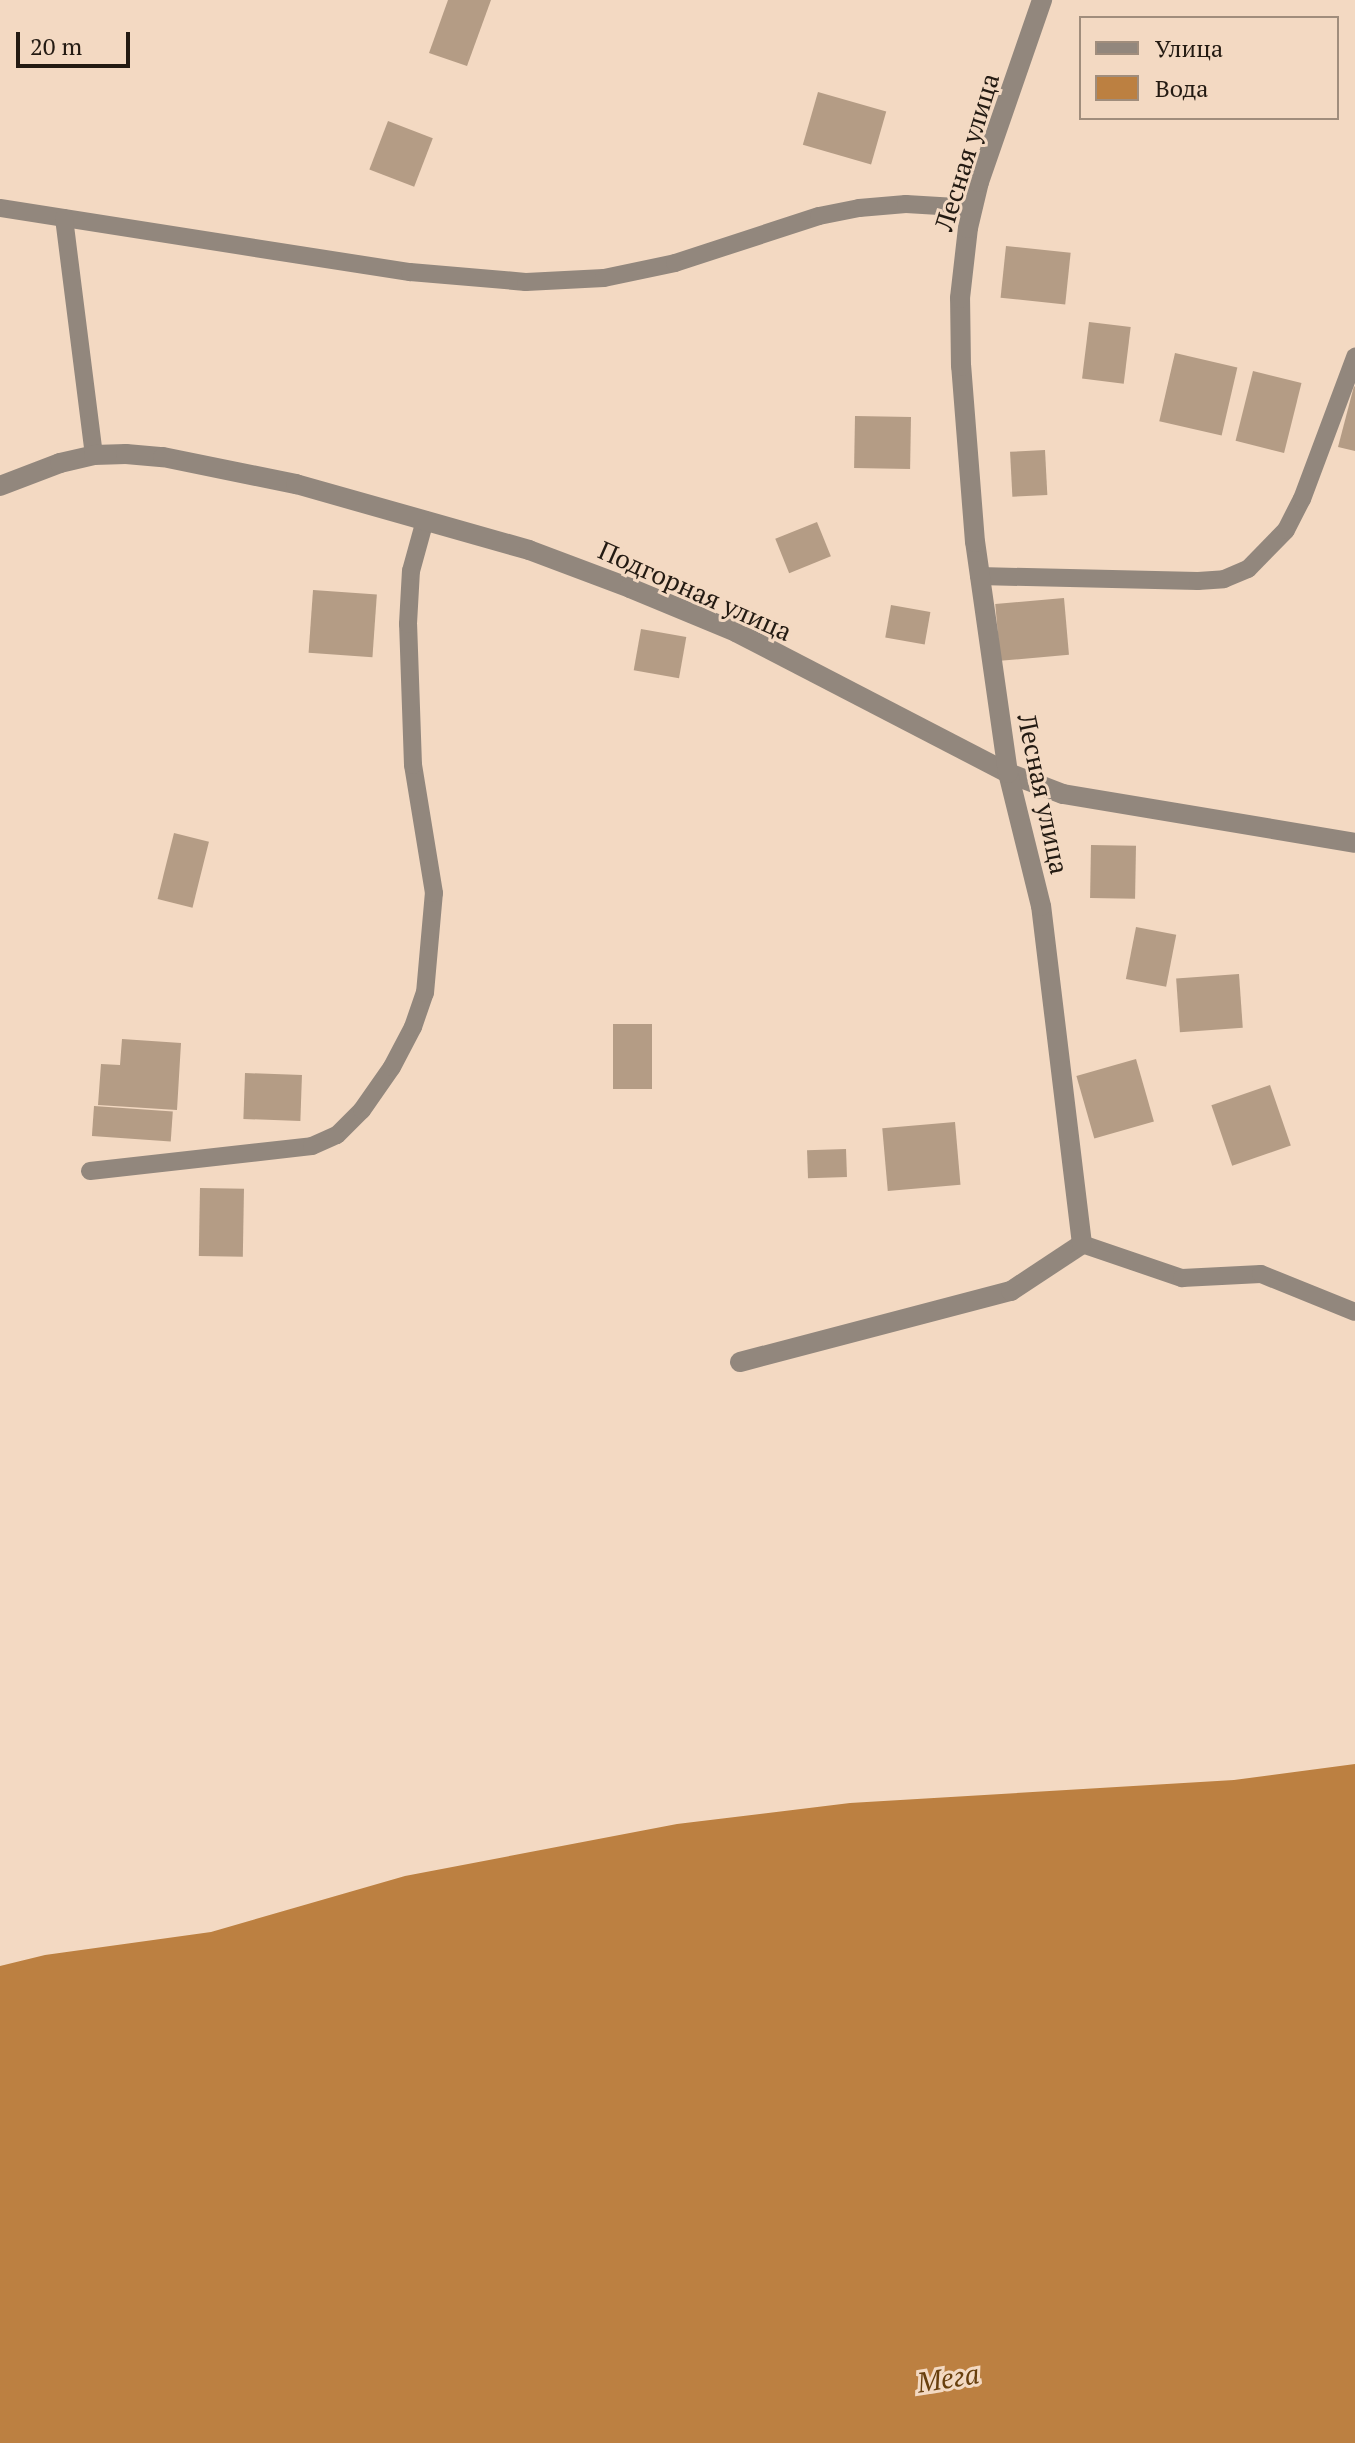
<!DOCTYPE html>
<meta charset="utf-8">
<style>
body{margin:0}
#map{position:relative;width:1355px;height:2443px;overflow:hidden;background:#f3d9c2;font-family:"PT Serif",serif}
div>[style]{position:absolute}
.water>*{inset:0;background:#bc8041}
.building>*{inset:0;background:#b49c85;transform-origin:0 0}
.lane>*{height:18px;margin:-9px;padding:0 9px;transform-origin:9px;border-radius:9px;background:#92877d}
.street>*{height:20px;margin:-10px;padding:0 10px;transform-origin:10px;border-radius:10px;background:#92877d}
span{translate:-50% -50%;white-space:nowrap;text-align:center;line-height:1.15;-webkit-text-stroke:6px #f3d9c2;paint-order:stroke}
.street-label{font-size:26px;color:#231a12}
.water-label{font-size:28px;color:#683f0d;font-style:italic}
.legend{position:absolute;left:1079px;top:16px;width:260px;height:104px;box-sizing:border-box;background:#f3d9c2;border:2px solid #a08d7c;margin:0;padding:10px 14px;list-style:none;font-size:24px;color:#231a12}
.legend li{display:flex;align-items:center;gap:16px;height:40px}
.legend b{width:40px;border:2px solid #a08d7c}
.scale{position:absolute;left:16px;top:32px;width:114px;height:36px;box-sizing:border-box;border:4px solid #231a12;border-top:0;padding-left:10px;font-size:24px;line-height:28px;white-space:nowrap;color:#231a12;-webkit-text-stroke:6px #f3d9c2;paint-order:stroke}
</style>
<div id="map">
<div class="water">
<div style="clip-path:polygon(1355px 1764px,1355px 2443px,0 2443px,0 1966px,45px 1955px,211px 1932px,405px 1876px,677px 1824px,850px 1803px,1234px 1780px)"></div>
</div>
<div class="building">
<div style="clip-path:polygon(448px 0,491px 0,467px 66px,429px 53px)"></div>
<div style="left:818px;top:92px;width:71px;height:55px;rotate:16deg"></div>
<div style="left:388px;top:121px;width:48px;height:52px;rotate:21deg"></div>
<div style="left:1006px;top:246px;width:65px;height:52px;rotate:6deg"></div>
<div style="left:1089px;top:322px;width:42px;height:57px;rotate:7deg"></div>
<div style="left:1175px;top:353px;width:64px;height:70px;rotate:13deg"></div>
<div style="left:1253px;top:371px;width:50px;height:72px;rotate:14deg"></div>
<div style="clip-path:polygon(1354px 386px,1355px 387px,1355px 451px,1338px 447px)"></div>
<div style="left:855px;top:416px;width:56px;height:52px;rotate:1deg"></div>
<div style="left:1045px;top:450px;width:45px;height:35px;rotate:87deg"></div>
<div style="left:817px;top:522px;width:37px;height:45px;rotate:68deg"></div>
<div style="left:313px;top:590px;width:64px;height:63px;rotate:4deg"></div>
<div style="left:1064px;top:598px;width:57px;height:69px;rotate:85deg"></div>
<div style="left:891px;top:605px;width:40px;height:33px;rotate:10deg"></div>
<div style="left:641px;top:629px;width:46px;height:42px;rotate:10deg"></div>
<div style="left:174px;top:833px;width:36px;height:68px;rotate:14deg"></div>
<div style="left:1091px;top:845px;width:45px;height:53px;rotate:1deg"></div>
<div style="left:1136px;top:927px;width:41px;height:53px;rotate:11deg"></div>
<div style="left:1239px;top:974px;width:54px;height:63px;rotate:86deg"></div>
<div style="left:613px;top:1024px;width:39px;height:65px"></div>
<div style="clip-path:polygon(122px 1039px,181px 1043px,177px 1110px,98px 1105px,101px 1064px,120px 1065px)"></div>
<div style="left:1136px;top:1059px;width:65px;height:62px;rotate:74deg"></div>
<div style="left:245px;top:1073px;width:57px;height:46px;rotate:2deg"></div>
<div style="left:1270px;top:1085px;width:64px;height:62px;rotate:71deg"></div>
<div style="left:94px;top:1106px;width:79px;height:30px;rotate:4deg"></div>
<div style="left:955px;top:1122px;width:63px;height:73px;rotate:85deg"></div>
<div style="left:846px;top:1149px;width:28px;height:39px;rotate:88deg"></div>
<div style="left:200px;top:1188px;width:44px;height:68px;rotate:1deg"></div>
</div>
<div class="lane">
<div style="left:0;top:208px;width:415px;rotate:8.9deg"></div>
<div style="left:410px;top:272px;width:116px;rotate:4.9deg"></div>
<div style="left:526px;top:282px;width:78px;rotate:-2.9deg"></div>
<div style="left:604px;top:278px;width:73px;rotate:-11.9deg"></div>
<div style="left:675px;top:263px;width:151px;rotate:-18.1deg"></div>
<div style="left:819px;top:216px;width:41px;rotate:-11.3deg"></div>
<div style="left:859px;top:208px;width:47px;rotate:-4.9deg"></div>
<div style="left:906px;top:204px;width:67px;rotate:3.4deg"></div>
<div style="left:64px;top:218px;width:239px;rotate:82.8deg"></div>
<div style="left:979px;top:576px;width:219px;rotate:1.3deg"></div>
<div style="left:1198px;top:581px;width:26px;rotate:-4deg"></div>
<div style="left:1224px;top:579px;width:26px;rotate:-23deg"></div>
<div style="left:1248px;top:569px;width:54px;rotate:-45.7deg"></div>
<div style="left:1286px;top:530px;width:35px;rotate:-63deg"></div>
<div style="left:1302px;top:499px;width:152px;rotate:-69.5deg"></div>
<div style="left:90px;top:1171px;width:223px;rotate:-6.4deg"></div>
<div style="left:312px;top:1146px;width:27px;rotate:-24deg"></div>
<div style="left:337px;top:1135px;width:35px;rotate:-45deg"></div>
<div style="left:362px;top:1110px;width:52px;rotate:-55.1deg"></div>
<div style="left:392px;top:1067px;width:45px;rotate:-62.3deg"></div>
<div style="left:413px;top:1027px;width:36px;rotate:-71deg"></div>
<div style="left:425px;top:993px;width:100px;rotate:-84.9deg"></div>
<div style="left:434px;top:893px;width:130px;rotate:-99.3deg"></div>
<div style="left:413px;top:765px;width:141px;rotate:-92deg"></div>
<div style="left:408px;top:624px;width:53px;rotate:-86.8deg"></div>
<div style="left:411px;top:571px;width:53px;rotate:-74.6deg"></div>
<div style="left:1082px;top:1244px;width:106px;rotate:18.8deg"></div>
<div style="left:1182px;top:1278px;width:79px;rotate:-2.9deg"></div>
<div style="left:1261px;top:1274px;width:101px;rotate:22deg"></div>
</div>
<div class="street">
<div style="left:0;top:486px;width:64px;rotate:-21deg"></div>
<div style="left:60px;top:463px;width:35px;rotate:-13deg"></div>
<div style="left:94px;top:455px;width:32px;rotate:-2deg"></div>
<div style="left:126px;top:454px;width:37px;rotate:5deg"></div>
<div style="left:163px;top:457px;width:136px;rotate:11.5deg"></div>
<div style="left:296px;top:484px;width:242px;rotate:15.8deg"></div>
<div style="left:529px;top:550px;width:108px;rotate:20.6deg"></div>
<div style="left:630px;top:588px;width:115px;rotate:22.5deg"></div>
<div style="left:736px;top:632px;width:306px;rotate:27.4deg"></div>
<div style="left:1008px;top:773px;width:59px;rotate:20.9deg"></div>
<div style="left:1063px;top:794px;width:296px;rotate:9.5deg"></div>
<div style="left:740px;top:1362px;width:280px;rotate:-14.7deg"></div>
<div style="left:1011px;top:1291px;width:85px;rotate:-33.5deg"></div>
<div style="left:1082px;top:1244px;width:340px;rotate:-96.9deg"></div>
<div style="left:1041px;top:906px;width:137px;rotate:-103.9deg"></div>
<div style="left:1008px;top:773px;width:233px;rotate:-98.1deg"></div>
<div style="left:975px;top:542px;width:177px;rotate:-94.5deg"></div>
<div style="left:961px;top:366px;width:68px;rotate:-90.8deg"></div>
<div style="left:960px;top:298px;width:70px;rotate:-83.5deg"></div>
<div style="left:968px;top:228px;width:47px;rotate:-76.6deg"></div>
<div style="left:979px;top:182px;width:193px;rotate:-70.9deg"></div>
</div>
<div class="street-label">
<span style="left:967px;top:152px;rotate:-73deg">Лесная улица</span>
<span style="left:695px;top:591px;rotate:24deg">Подгорная улица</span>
<span style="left:1043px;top:794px;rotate:78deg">Лесная улица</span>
</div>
<div class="water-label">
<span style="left:948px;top:2378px;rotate:-9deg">Мега</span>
</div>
<ul class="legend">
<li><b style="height:10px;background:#92877d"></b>Улица</li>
<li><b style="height:22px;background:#bc8041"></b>Вода</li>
</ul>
<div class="scale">20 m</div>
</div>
